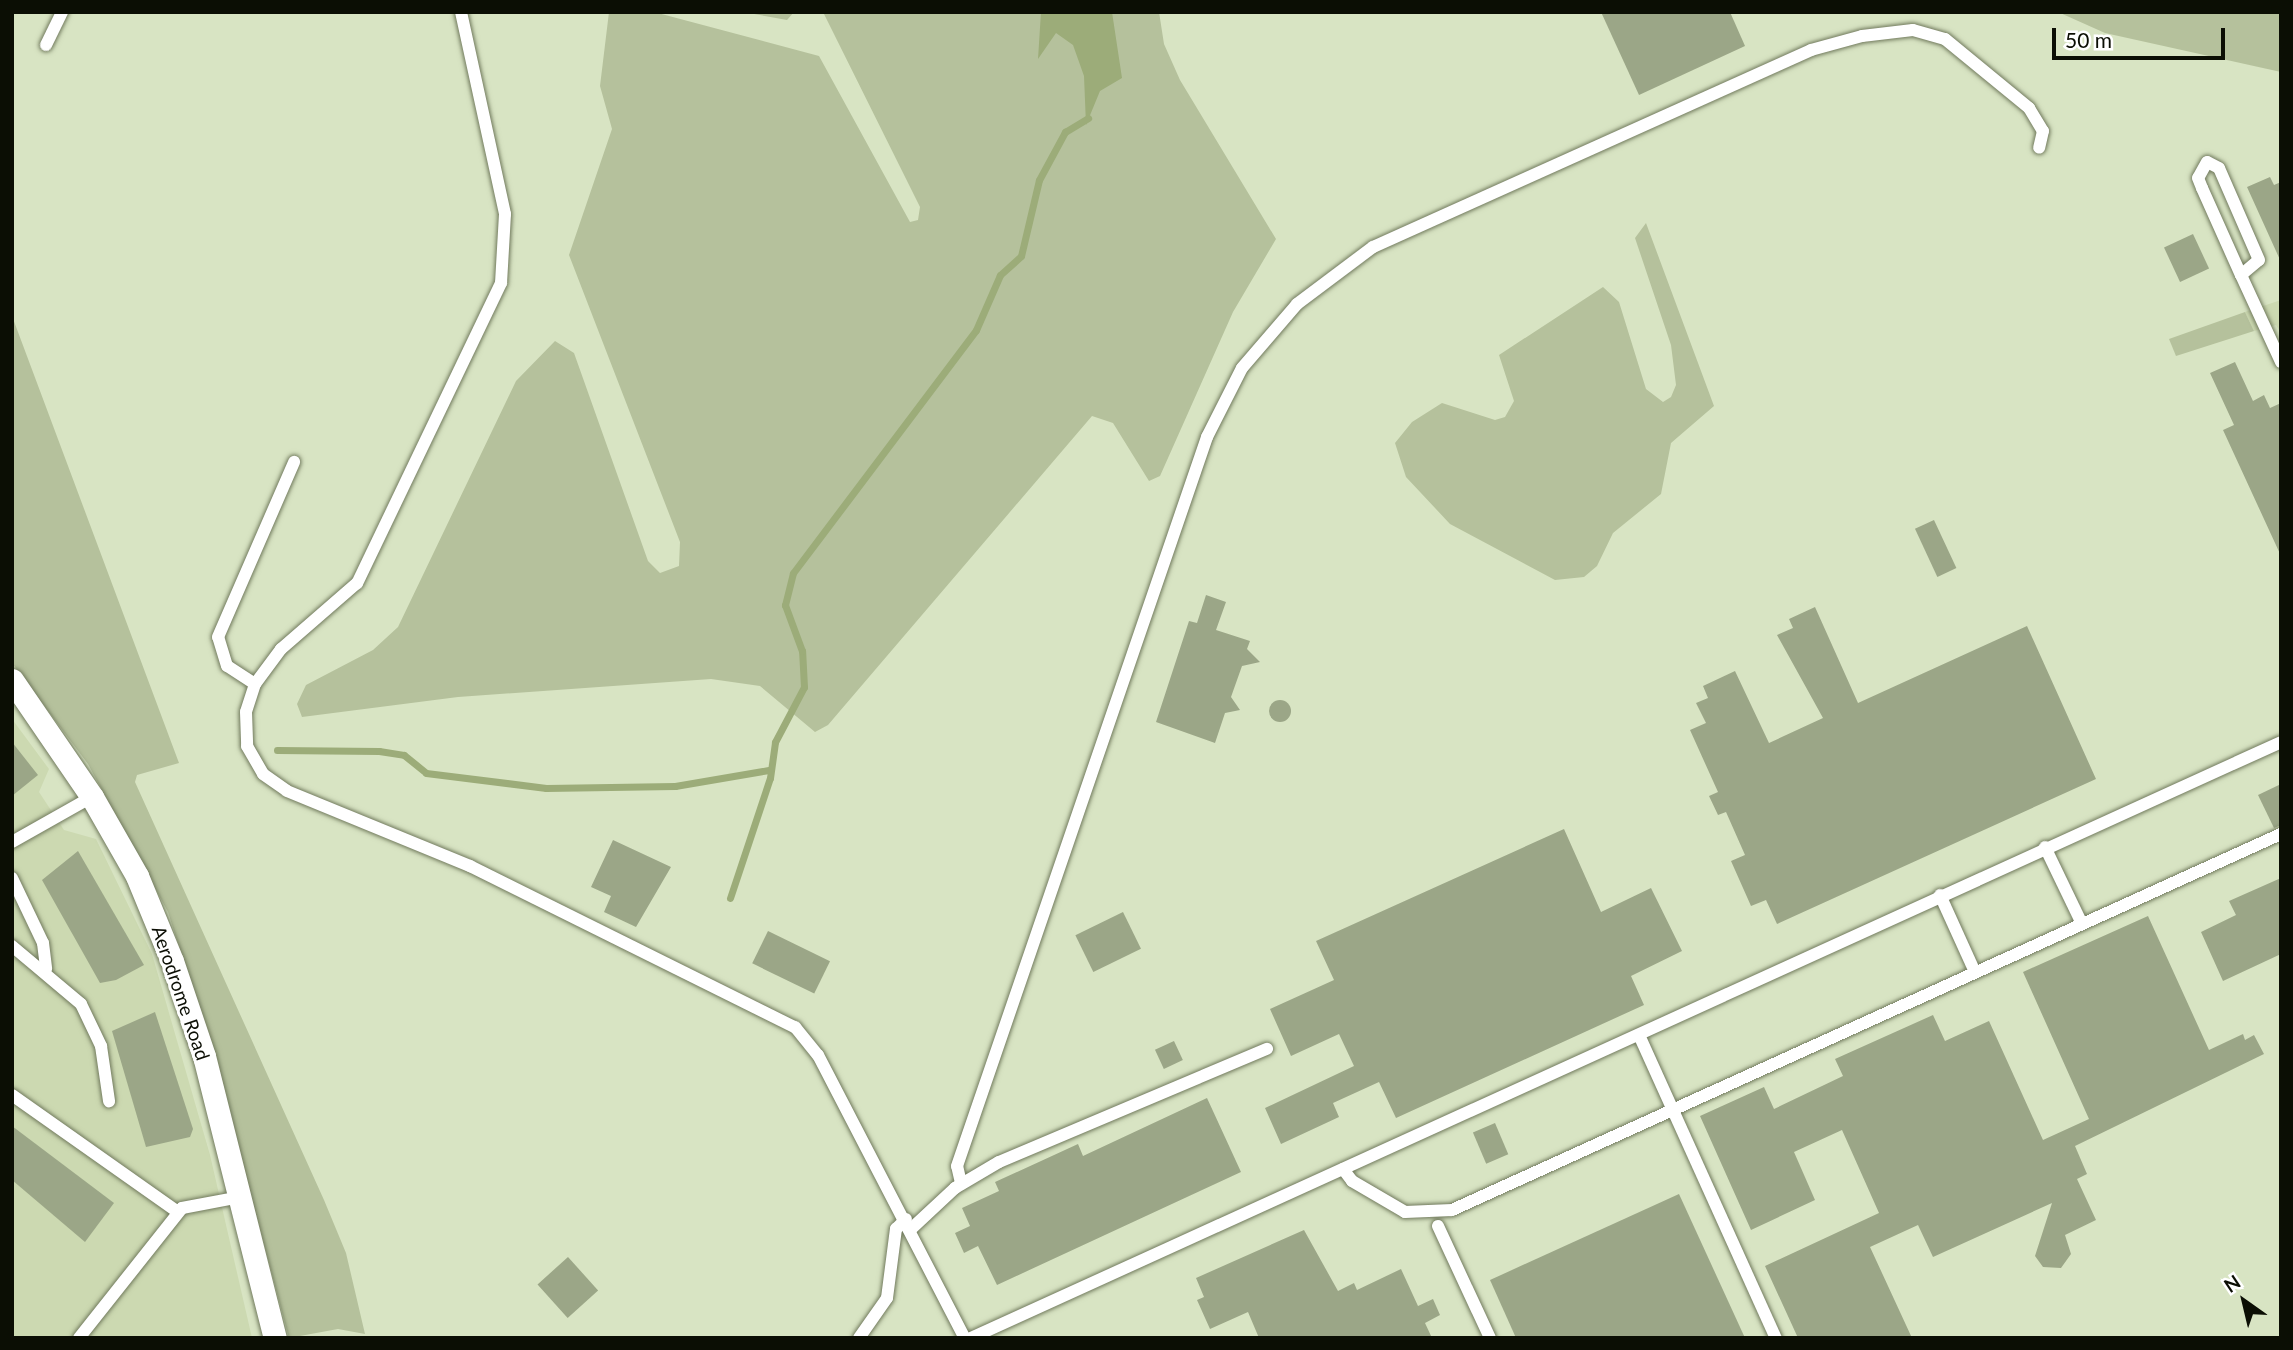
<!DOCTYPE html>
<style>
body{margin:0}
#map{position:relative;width:2293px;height:1350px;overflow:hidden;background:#d8e4c3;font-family:Lato,sans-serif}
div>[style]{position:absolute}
.built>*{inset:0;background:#ccd9b1}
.green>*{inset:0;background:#b5c19c}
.water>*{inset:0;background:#9cac79}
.stream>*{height:7px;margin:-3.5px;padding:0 3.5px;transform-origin:3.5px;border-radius:3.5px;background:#9cac79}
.building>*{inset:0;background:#9ba687;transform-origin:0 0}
.round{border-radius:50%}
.roads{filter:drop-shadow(0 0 2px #717a5d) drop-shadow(0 0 2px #717a5d)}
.service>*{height:12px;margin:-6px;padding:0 6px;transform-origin:6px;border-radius:6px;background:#fff}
.minor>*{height:23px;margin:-11.5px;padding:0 11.5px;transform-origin:11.5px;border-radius:11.5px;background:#fff}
span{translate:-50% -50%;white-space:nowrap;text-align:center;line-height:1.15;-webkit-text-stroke:6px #fff;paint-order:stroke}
.street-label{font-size:19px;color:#0b0e04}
.frame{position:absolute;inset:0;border:14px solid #0b0e04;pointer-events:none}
.north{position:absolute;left:2209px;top:1266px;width:70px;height:70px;-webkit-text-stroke:5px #fff;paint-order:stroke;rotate:326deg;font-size:19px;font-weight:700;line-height:28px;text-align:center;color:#0b0e04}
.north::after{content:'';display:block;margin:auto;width:24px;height:32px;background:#0b0e04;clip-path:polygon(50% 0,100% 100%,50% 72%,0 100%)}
.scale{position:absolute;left:2052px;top:28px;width:173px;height:32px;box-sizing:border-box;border:4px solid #0b0e04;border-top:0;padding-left:9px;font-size:21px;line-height:24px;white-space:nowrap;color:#0b0e04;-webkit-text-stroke:5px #fff;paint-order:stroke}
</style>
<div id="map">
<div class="built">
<div style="clip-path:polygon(2281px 300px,2281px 333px,2276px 325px,2254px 331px,2245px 312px)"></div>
<div style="clip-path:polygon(12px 719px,49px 769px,39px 792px,64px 830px,96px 839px,152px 954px,210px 1155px,252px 1338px,12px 1338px)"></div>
</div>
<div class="green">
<div style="clip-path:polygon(609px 12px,654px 12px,819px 56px,910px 222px,918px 220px,920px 207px,823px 12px,1083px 12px,1095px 63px,1086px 123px,1107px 62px,1095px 12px,1159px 12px,1164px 44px,1180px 80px,1276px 239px,1233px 312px,1160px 476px,1149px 481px,1113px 423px,1092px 416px,828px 725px,815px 732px,760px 686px,711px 679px,458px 697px,302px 717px,297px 704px,306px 685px,373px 650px,398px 627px,516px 381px,555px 341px,574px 353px,648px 561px,660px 573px,679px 566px,680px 542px,569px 255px,612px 129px,600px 86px)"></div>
<div style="clip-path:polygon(743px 12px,794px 12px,787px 20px)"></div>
<div style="clip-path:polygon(2058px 12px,2281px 12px,2281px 72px,2105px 33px)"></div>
<div style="clip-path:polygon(1646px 223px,1714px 406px,1671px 443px,1661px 494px,1613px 533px,1597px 566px,1584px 577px,1555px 580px,1450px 524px,1406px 477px,1395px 443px,1412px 422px,1442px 403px,1495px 420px,1505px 417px,1514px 401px,1499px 355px,1603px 287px,1619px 302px,1646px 389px,1663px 402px,1671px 397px,1676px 385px,1671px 345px,1635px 238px)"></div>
<div style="clip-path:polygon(2245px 312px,2254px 331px,2176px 356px,2169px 339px)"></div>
<div style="clip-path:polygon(12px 316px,179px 763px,137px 775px,135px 782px,324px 1200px,346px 1253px,365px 1334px,338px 1329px,289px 1338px,211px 1046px,168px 912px,88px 764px,12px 663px)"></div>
</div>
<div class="water">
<div style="clip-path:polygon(1041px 12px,1112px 12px,1122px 78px,1100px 91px,1086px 125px,1084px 76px,1073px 45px,1056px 33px,1038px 59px)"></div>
</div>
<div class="stream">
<div style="left:277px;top:750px;width:102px;rotate:0.6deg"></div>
<div style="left:379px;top:751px;width:25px;rotate:9deg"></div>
<div style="left:404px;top:755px;width:28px;rotate:39deg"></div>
<div style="left:426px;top:773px;width:121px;rotate:7.1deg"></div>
<div style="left:546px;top:788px;width:129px;rotate:-0.9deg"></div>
<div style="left:675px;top:786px;width:95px;rotate:-9.7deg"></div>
<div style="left:730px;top:898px;width:126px;rotate:-71.6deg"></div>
<div style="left:770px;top:778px;width:36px;rotate:-82deg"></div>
<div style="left:775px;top:742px;width:62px;rotate:-62.2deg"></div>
<div style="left:804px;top:687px;width:36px;rotate:-93deg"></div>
<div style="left:802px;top:651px;width:49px;rotate:-110.3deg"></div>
<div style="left:785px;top:605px;width:33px;rotate:-76deg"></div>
<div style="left:793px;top:573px;width:304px;rotate:-53deg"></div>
<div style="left:976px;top:330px;width:60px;rotate:-66.4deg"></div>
<div style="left:1000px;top:275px;width:28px;rotate:-42deg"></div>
<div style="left:1021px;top:256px;width:78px;rotate:-76.7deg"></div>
<div style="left:1039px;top:180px;width:55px;rotate:-61.6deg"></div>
<div style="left:1065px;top:132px;width:27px;rotate:-31deg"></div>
</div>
<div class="building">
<div style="clip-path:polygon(1601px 12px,1730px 12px,1745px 46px,1639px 95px)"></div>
<div style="clip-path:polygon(2270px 177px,2274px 185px,2281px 182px,2281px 262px,2247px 187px)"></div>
<div style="left:2193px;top:234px;width:38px;height:32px;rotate:65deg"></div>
<div style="clip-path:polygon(2235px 362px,2253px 401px,2264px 395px,2270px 408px,2281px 403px,2281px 556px,2223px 430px,2234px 425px,2210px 373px)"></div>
<div style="left:1934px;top:520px;width:53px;height:21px;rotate:65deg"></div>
<div style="clip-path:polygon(1206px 595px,1226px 602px,1216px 630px,1250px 641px,1247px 649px,1260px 662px,1242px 666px,1231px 697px,1240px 710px,1225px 713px,1215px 743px,1156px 722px,1189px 621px,1197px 623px)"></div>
<div style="clip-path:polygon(1815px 607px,1858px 703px,2027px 626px,2096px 779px,1777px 924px,1766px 900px,1751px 906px,1731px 861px,1745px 855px,1726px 812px,1718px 815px,1709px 796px,1718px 792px,1690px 730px,1706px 723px,1696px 703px,1708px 698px,1703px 686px,1735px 671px,1769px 743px,1823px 718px,1777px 635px,1793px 628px,1789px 619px)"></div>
<div class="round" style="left:1269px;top:700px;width:22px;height:22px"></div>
<div style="clip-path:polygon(12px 742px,38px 775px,12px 796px)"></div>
<div style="clip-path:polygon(2281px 784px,2281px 825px,2274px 828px,2258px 795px)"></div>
<div style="clip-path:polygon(1564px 829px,1601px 912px,1651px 888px,1682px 951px,1631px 976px,1644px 1005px,1396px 1118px,1379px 1082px,1333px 1103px,1339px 1117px,1281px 1144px,1265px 1108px,1354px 1066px,1339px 1034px,1291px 1056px,1270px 1009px,1334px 980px,1316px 941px)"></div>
<div style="clip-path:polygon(613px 840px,671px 867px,636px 927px,604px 912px,611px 896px,591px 887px)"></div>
<div style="clip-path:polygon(78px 851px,144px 965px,116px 980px,100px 983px,42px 880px)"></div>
<div style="clip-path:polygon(2281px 878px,2281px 954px,2223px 981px,2201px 932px,2236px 915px,2229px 901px)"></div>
<div style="left:1123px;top:912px;width:41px;height:53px;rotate:64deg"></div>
<div style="clip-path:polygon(2148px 916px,2209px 1050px,2243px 1034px,2245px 1040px,2254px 1035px,2264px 1054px,2075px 1146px,2087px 1174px,2077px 1179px,2096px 1220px,2065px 1235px,2071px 1254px,2061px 1268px,2043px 1267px,2035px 1256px,2052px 1203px,1933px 1257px,1918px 1225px,1870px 1247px,1912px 1338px,1798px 1338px,1765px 1266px,1879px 1213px,1842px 1130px,1794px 1152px,1815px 1200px,1751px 1230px,1700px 1116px,1764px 1087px,1774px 1109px,1843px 1076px,1835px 1059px,1933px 1015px,1945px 1041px,1989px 1021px,2043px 1140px,2089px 1119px,2023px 972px)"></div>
<div style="left:768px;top:931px;width:69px;height:36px;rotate:26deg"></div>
<div style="clip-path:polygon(155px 1012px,193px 1129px,190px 1137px,146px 1147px,112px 1031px)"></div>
<div style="left:1174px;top:1041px;width:21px;height:21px;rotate:65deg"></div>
<div style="clip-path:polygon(1207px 1098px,1241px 1172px,997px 1285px,978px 1246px,964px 1253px,955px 1233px,970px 1226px,962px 1208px,999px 1191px,995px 1182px,1078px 1144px,1083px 1156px)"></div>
<div style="left:1495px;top:1123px;width:34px;height:24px;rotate:67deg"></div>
<div style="clip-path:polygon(12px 1126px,114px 1203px,85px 1242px,12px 1180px)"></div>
<div style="clip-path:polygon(1679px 1194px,1745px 1338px,1516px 1338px,1490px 1280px)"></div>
<div style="clip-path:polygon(1304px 1230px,1338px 1291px,1354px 1283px,1357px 1290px,1401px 1269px,1418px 1306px,1433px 1299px,1440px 1315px,1425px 1323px,1432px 1338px,1259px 1338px,1248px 1312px,1210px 1329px,1197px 1300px,1204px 1297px,1196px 1278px)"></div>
<div style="left:568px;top:1257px;width:45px;height:41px;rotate:48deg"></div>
</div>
<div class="roads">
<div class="service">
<div style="left:461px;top:12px;width:207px;rotate:77.7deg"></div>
<div style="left:505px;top:214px;width:69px;rotate:93.3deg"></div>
<div style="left:501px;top:283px;width:333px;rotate:115.6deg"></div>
<div style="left:357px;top:583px;width:101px;rotate:139deg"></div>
<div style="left:281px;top:649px;width:44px;rotate:126.6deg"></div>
<div style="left:255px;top:684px;width:29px;rotate:108deg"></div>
<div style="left:246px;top:712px;width:34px;rotate:88deg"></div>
<div style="left:247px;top:746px;width:32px;rotate:60deg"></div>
<div style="left:263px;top:774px;width:29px;rotate:35deg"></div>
<div style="left:287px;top:791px;width:198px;rotate:22.3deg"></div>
<div style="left:470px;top:866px;width:363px;rotate:26.4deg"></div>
<div style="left:795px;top:1027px;width:36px;rotate:51deg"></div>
<div style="left:818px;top:1055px;width:319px;rotate:62.6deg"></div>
<div style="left:46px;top:45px;width:37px;rotate:-64deg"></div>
<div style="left:2241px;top:275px;width:23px;rotate:-40deg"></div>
<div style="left:2259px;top:260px;width:100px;rotate:-113.5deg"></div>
<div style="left:2219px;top:168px;width:13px;rotate:-153deg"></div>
<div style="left:2207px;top:162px;width:18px;rotate:119deg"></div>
<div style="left:2198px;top:178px;width:11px;rotate:68deg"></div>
<div style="left:2202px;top:188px;width:95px;rotate:65.9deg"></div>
<div style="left:2241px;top:275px;width:96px;rotate:65.3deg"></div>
<div style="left:255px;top:684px;width:33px;rotate:-147deg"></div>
<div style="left:227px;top:666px;width:30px;rotate:-107deg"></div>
<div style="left:218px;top:637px;width:191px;rotate:-66.5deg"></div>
<div style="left:12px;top:842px;width:92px;rotate:-29.4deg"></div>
<div style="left:2045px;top:847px;width:85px;rotate:64.3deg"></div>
<div style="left:12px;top:878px;width:72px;rotate:64.5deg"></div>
<div style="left:43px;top:943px;width:26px;rotate:83deg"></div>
<div style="left:1940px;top:895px;width:85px;rotate:65.6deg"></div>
<div style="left:12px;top:946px;width:90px;rotate:40deg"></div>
<div style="left:81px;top:1004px;width:47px;rotate:64.5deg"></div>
<div style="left:101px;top:1046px;width:56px;rotate:81.7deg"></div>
<div style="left:1639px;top:1035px;width:333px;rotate:65.7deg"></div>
<div style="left:12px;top:1095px;width:203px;rotate:35.2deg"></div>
<div style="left:1343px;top:1169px;width:15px;rotate:53deg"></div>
<div style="left:1352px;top:1181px;width:61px;rotate:30.3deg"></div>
<div style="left:1405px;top:1212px;width:47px;rotate:-2.4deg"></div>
<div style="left:1452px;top:1210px;width:910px;rotate:-24.4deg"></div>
<div style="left:961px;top:1183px;width:17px;rotate:-103deg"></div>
<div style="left:957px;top:1166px;width:771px;rotate:-71.07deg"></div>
<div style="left:1207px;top:437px;width:77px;rotate:-63.1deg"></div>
<div style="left:1242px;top:368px;width:84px;rotate:-49.3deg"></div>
<div style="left:1297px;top:304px;width:95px;rotate:-36.9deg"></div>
<div style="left:1373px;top:247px;width:480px;rotate:-24.2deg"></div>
<div style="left:1811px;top:50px;width:53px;rotate:-15.4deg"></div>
<div style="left:1862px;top:36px;width:51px;rotate:-6.7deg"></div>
<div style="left:1913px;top:30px;width:33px;rotate:16deg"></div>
<div style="left:1945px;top:39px;width:109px;rotate:39.4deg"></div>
<div style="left:2029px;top:108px;width:27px;rotate:59deg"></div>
<div style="left:2043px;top:131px;width:17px;rotate:103deg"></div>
<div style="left:1438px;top:1226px;width:123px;rotate:65.1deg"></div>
<div style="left:911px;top:1229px;width:60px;rotate:-43deg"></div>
<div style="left:955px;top:1188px;width:51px;rotate:-30.6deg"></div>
<div style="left:999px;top:1162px;width:291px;rotate:-22.9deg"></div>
<div style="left:79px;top:1338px;width:166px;rotate:-51.6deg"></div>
<div style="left:182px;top:1208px;width:60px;rotate:-10.6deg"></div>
<div style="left:859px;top:1338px;width:49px;rotate:-55deg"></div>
<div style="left:887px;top:1298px;width:70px;rotate:-82.6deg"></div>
<div style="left:896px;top:1229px;width:14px;rotate:-45deg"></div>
<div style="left:971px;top:1338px;width:1439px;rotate:-24.46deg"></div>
</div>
<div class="minor">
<div style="left:12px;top:680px;width:142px;rotate:55.6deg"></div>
<div style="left:92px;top:797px;width:91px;rotate:60.3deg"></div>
<div style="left:137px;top:876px;width:92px;rotate:67.6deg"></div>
<div style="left:172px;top:961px;width:100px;rotate:71.4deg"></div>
<div style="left:204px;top:1056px;width:291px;rotate:75.9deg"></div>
</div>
</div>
<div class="street-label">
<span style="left:181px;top:993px;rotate:71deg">Aerodrome Road</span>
</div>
<div class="frame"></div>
<div class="north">N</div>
<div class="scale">50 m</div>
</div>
